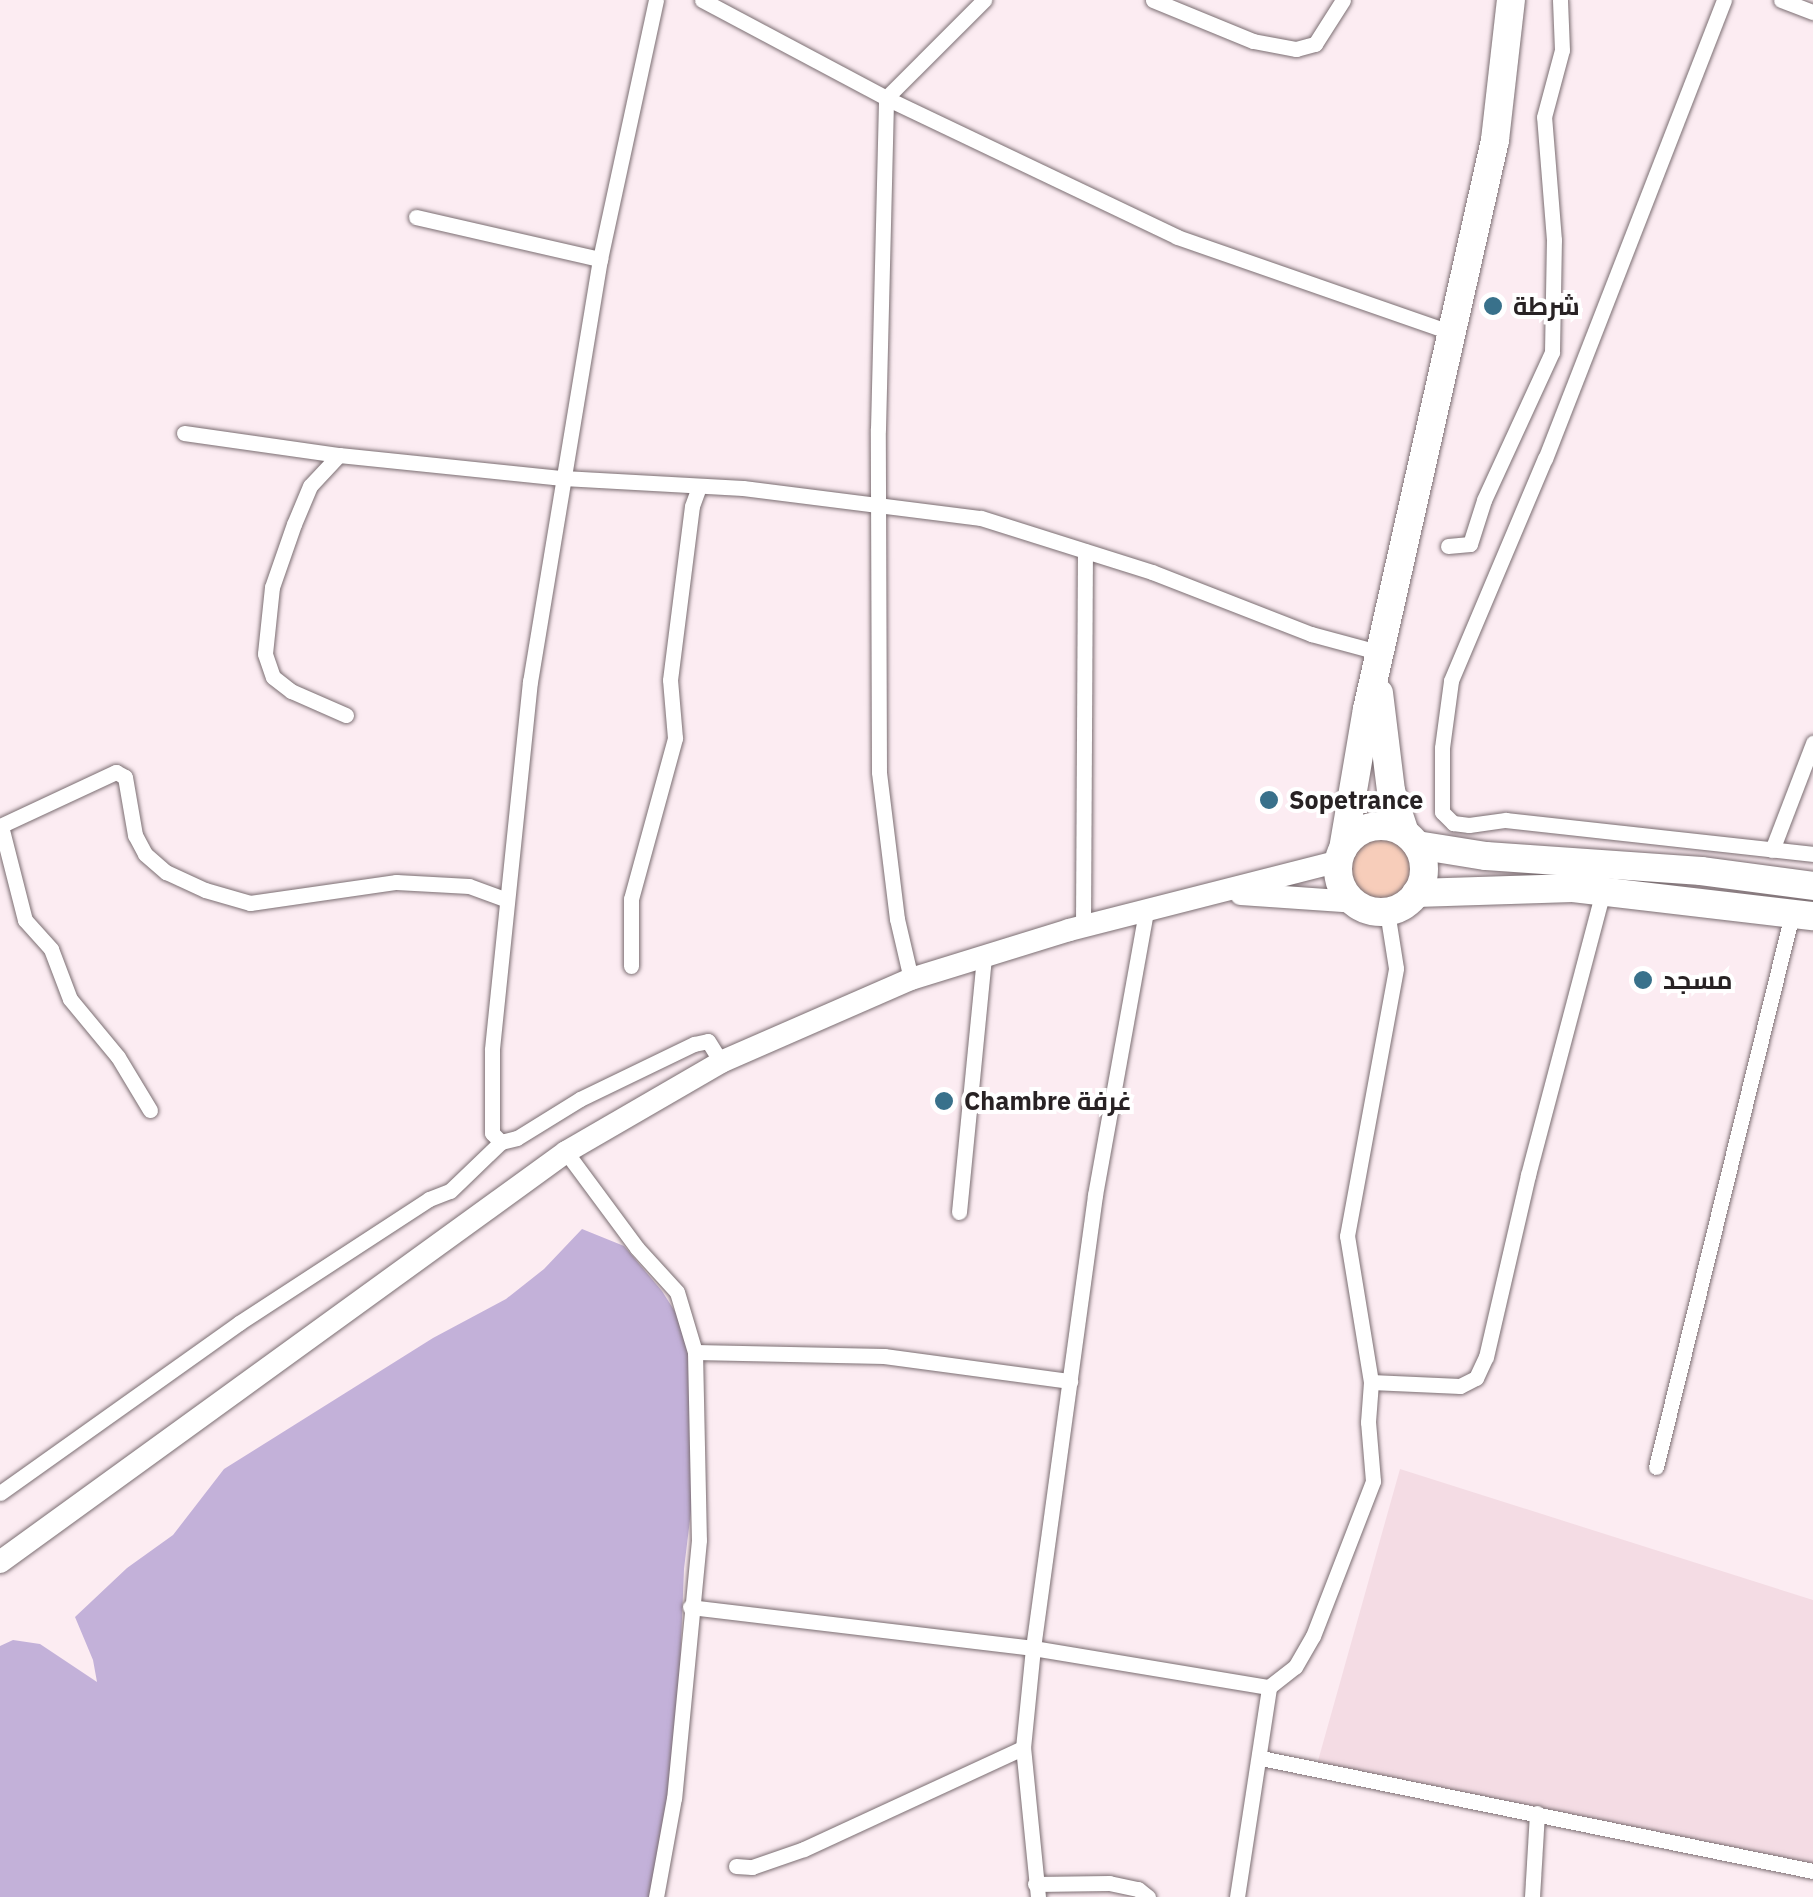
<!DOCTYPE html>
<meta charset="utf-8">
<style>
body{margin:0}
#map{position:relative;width:1813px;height:1897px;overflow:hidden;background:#fcecf2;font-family:"IBM Plex Sans",Cairo,sans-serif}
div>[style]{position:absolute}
.built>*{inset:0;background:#f4dce4}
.green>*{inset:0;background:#f7cdba}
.round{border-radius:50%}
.water>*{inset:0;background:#c3b1d9}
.roads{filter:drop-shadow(0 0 2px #7b6e72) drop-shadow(0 0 2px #7b6e72)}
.street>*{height:15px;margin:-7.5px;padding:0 7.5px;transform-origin:7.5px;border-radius:7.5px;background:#fff}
.secondary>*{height:22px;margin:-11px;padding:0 11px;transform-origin:11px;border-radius:11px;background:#fff}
.highway>*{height:28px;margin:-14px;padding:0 14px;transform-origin:14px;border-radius:14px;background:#fff}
.highway>.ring{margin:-14px;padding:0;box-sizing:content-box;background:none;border:28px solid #fff;border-radius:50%}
.dots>*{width:28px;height:28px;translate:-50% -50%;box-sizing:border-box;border:5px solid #fff;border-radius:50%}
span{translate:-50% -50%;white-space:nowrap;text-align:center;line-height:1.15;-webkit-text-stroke:8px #fff;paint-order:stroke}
.poi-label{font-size:25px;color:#282224;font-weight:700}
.left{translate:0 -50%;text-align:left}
</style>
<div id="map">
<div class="built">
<div style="clip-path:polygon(1400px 1469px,1813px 1600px,1813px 1872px,1316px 1768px)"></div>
</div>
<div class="green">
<div class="round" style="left:1348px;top:836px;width:68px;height:68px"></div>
</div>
<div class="water">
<div style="clip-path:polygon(582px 1229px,624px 1246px,662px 1291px,686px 1329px,691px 1373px,691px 1511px,684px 1569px,677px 1742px,650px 1897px,0 1897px,0 1646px,13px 1640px,40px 1644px,97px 1682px,93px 1660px,75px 1617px,127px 1568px,173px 1535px,224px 1469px,433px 1338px,506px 1299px,544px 1269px)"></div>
</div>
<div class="roads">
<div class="street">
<div style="left:656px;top:0;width:265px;rotate:102.2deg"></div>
<div style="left:600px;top:259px;width:428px;rotate:99.4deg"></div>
<div style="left:530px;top:681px;width:371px;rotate:95.9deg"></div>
<div style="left:492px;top:1050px;width:83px;rotate:90deg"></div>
<div style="left:492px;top:1133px;width:13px;rotate:45deg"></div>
<div style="left:501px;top:1142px;width:16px;rotate:-14deg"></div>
<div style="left:517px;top:1138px;width:74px;rotate:-31.8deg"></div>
<div style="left:580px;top:1099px;width:127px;rotate:-25.8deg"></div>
<div style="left:694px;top:1044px;width:14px;rotate:-12deg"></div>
<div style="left:708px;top:1041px;width:25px;rotate:58deg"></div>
<div style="left:702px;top:0;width:208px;rotate:28deg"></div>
<div style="left:886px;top:98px;width:322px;rotate:25.5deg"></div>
<div style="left:1177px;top:237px;width:292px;rotate:19.2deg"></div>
<div style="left:1153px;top:0;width:108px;rotate:22.3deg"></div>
<div style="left:1253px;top:41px;width:44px;rotate:10.5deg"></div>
<div style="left:1296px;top:49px;width:20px;rotate:-15deg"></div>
<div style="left:1315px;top:44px;width:52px;rotate:-57.5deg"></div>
<div style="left:1724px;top:0;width:492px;rotate:111.3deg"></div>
<div style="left:1545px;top:458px;width:242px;rotate:112.9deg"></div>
<div style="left:1451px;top:681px;width:68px;rotate:97.7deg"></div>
<div style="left:1442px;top:748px;width:64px;rotate:90deg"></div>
<div style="left:1442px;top:812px;width:16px;rotate:45deg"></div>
<div style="left:1453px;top:823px;width:16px;rotate:7deg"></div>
<div style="left:1469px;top:825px;width:37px;rotate:-8deg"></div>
<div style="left:1506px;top:820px;width:309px;rotate:6.3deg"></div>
<div style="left:1781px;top:0;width:34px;rotate:21deg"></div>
<div style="left:416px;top:217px;width:189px;rotate:12.9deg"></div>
<div style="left:184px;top:433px;width:157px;rotate:8.1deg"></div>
<div style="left:339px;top:455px;width:225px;rotate:5.9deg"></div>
<div style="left:563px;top:478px;width:180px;rotate:3.2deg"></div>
<div style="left:743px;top:488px;width:240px;rotate:7.2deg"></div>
<div style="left:981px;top:518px;width:179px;rotate:17.5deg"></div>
<div style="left:1152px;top:572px;width:171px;rotate:21.3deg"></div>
<div style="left:1311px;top:634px;width:73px;rotate:15deg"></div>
<div style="left:339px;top:455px;width:42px;rotate:133.1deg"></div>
<div style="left:310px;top:486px;width:41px;rotate:112.8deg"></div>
<div style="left:294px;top:524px;width:67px;rotate:109.2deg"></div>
<div style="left:272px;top:587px;width:67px;rotate:96deg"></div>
<div style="left:265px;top:654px;width:24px;rotate:71deg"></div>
<div style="left:273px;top:677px;width:23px;rotate:38deg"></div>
<div style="left:291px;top:691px;width:60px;rotate:23.6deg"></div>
<div style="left:1448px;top:546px;width:22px;rotate:-5deg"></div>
<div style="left:1470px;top:544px;width:46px;rotate:-72.3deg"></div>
<div style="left:1484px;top:500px;width:163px;rotate:-65.3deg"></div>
<div style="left:1552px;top:352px;width:112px;rotate:-89deg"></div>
<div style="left:1554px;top:240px;width:123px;rotate:-94.6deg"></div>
<div style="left:1544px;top:117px;width:69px;rotate:-75deg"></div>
<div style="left:1562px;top:50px;width:50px;rotate:-92.3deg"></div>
<div style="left:0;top:826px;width:128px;rotate:-25deg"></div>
<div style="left:116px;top:772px;width:10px;rotate:29deg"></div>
<div style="left:125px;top:777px;width:59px;rotate:80.2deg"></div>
<div style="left:135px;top:835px;width:21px;rotate:62deg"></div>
<div style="left:145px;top:854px;width:28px;rotate:41deg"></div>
<div style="left:166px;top:872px;width:43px;rotate:24.8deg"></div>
<div style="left:205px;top:890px;width:47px;rotate:16.1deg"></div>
<div style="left:250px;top:903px;width:148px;rotate:-8.2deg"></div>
<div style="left:396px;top:882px;width:73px;rotate:3.1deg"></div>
<div style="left:469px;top:886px;width:40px;rotate:20.2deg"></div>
<div style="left:1px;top:826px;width:97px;rotate:75.7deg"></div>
<div style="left:25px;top:920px;width:39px;rotate:48deg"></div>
<div style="left:51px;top:949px;width:53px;rotate:69.2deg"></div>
<div style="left:70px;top:999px;width:75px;rotate:50.4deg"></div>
<div style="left:118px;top:1057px;width:62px;rotate:58.9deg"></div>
<div style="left:1772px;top:850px;width:115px;rotate:-69deg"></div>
<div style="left:1083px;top:927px;width:376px;rotate:-89.7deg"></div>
<div style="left:631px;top:966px;width:67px;rotate:-90deg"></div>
<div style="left:631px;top:899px;width:167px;rotate:-74.7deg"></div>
<div style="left:675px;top:738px;width:58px;rotate:-94.9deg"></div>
<div style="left:670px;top:680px;width:175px;rotate:-82.8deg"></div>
<div style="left:692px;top:506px;width:20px;rotate:-70deg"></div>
<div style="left:911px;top:979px;width:62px;rotate:-103.1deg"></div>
<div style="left:897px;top:919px;width:148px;rotate:-97deg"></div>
<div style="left:879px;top:772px;width:343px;rotate:-90.2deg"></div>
<div style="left:878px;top:429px;width:331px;rotate:-88.6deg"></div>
<div style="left:886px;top:98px;width:139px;rotate:-45deg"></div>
<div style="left:566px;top:1152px;width:119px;rotate:53.5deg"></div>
<div style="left:637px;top:1248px;width:59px;rotate:47.7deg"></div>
<div style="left:677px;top:1292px;width:63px;rotate:73.3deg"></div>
<div style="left:695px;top:1352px;width:188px;rotate:88.8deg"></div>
<div style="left:699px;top:1540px;width:259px;rotate:95.5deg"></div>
<div style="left:674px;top:1798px;width:101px;rotate:100.3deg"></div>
<div style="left:959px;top:1212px;width:256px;rotate:-84.4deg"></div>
<div style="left:695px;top:1352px;width:189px;rotate:1.2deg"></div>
<div style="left:884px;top:1356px;width:188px;rotate:7.7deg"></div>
<div style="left:1371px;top:1382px;width:89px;rotate:2.6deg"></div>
<div style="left:1460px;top:1386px;width:18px;rotate:-27deg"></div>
<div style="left:1476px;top:1378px;width:23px;rotate:-65deg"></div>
<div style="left:1486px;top:1357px;width:187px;rotate:-77deg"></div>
<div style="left:1528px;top:1175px;width:293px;rotate:-75.2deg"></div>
<div style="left:1656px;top:1467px;width:569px;rotate:-76.18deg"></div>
<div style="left:0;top:1493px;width:293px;rotate:-35.4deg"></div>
<div style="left:239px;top:1323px;width:227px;rotate:-33.1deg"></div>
<div style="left:429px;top:1199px;width:22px;rotate:-21deg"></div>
<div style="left:450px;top:1191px;width:71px;rotate:-43.9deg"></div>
<div style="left:690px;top:1607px;width:345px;rotate:6.8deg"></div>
<div style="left:1033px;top:1648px;width:239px;rotate:9.4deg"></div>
<div style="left:1269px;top:1687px;width:33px;rotate:-38deg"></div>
<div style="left:1295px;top:1667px;width:36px;rotate:-60deg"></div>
<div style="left:1313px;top:1636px;width:166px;rotate:-68.8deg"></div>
<div style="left:1373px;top:1481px;width:59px;rotate:-94.8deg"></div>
<div style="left:1368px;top:1422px;width:40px;rotate:-85.7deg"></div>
<div style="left:1371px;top:1382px;width:148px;rotate:-99.3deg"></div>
<div style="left:1347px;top:1236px;width:272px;rotate:-79.6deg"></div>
<div style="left:1396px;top:968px;width:58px;rotate:-99deg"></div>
<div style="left:1261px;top:1758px;width:563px;rotate:11.57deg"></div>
<div style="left:736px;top:1866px;width:16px;rotate:4deg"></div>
<div style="left:752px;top:1867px;width:55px;rotate:-19.1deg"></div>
<div style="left:804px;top:1849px;width:241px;rotate:-24.8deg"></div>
<div style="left:1035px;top:1884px;width:74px;rotate:-0.8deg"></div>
<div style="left:1109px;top:1883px;width:30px;rotate:12deg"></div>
<div style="left:1138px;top:1889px;width:13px;rotate:39deg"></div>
<div style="left:1038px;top:1897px;width:150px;rotate:-95.7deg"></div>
<div style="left:1023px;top:1748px;width:100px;rotate:-84.3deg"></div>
<div style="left:1033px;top:1648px;width:457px;rotate:-82.2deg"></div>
<div style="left:1095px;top:1195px;width:288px;rotate:-79.8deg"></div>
<div style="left:1237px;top:1897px;width:212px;rotate:-81.3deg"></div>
<div style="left:1532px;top:1897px;width:84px;rotate:-86.6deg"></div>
</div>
<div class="secondary">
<div style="left:1241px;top:894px;width:113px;rotate:4deg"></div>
<div style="left:0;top:1562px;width:699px;rotate:-35.92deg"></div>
<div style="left:566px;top:1152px;width:179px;rotate:-30.1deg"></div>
<div style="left:721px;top:1062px;width:207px;rotate:-23.6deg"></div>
<div style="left:911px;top:979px;width:165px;rotate:-17.2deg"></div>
<div style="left:1069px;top:930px;width:279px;rotate:-14.3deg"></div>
</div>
<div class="highway">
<div style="left:1379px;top:693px;width:99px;rotate:83deg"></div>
<div style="left:1391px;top:791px;width:44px;rotate:71.6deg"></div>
<div class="ring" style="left:1338px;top:826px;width:58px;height:58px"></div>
<div style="left:1417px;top:845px;width:70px;rotate:9.1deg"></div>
<div style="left:1486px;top:856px;width:216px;rotate:4deg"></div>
<div style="left:1701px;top:871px;width:113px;rotate:7.6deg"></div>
<div style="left:1343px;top:849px;width:142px;rotate:-80.3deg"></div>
<div style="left:1367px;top:709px;width:583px;rotate:-77.32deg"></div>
<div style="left:1495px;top:140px;width:141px;rotate:-83.5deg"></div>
<div style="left:1416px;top:893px;width:157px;rotate:-1.8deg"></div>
<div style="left:1573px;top:888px;width:242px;rotate:6.7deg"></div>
</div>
</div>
<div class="dots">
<div style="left:1493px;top:306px;background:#39718b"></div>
<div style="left:1269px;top:800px;background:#39718b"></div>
<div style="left:1643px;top:980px;background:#39718b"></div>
<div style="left:944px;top:1101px;background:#39718b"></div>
</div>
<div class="poi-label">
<span class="left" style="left:1513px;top:306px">شرطة</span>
<span class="left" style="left:1289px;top:800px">Sopetrance</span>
<span class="left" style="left:1663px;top:980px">مسجد</span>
<span class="left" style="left:964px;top:1101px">Chambre غرفة</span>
</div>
</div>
